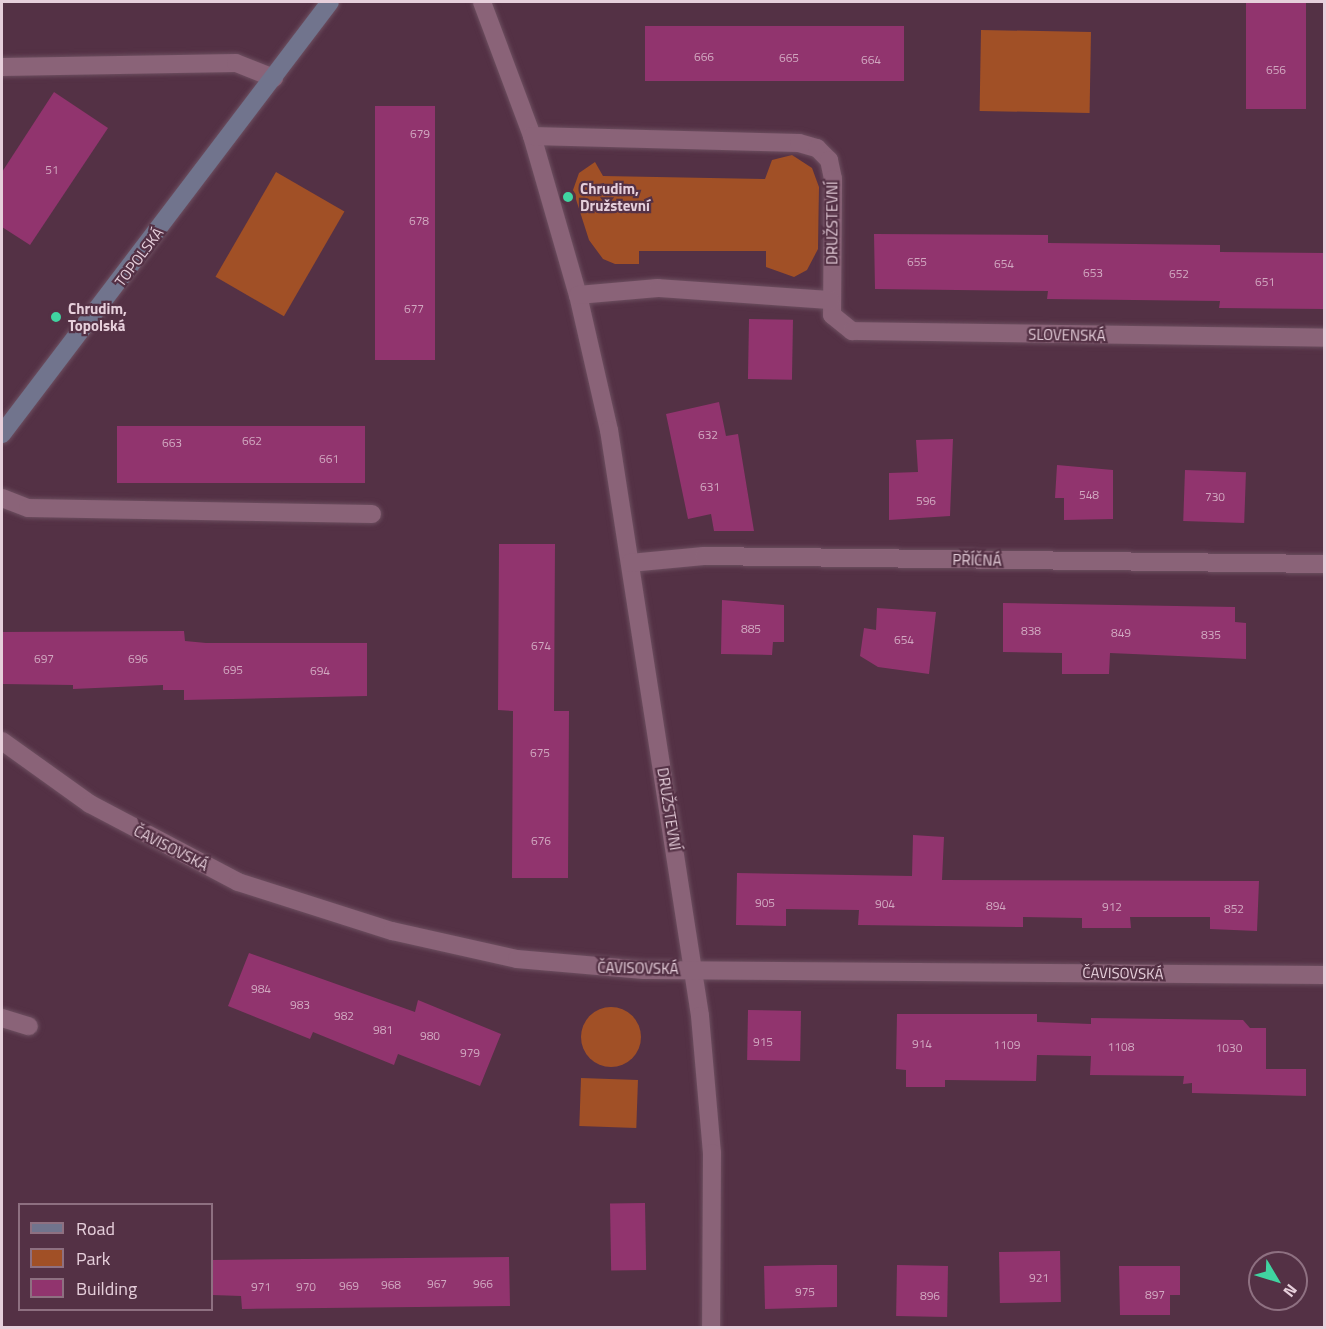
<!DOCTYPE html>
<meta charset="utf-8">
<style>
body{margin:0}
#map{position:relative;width:1326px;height:1329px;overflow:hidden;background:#543145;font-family:"Titillium Web",sans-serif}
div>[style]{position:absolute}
.green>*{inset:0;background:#a15026;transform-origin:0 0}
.round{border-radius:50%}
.building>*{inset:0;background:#91346e;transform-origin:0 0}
.roads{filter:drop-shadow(0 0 2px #6d4f60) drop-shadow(0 0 2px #6d4f60)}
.street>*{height:18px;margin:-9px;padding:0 9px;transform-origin:9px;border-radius:9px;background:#8a6378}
.secondary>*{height:18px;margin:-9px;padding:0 9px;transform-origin:9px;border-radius:9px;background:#71748d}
.dots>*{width:16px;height:16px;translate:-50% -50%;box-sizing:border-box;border:3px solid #543145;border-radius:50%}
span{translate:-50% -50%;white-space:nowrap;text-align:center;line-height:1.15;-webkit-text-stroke:4.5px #543145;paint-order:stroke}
.number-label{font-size:12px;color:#d1a8c0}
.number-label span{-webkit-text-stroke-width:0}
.poi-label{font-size:15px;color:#e6cfdb;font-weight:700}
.left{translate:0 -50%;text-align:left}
.street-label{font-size:15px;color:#e6cfdb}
.frame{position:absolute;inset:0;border:3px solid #e6cfdb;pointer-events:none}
.legend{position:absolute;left:18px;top:1203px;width:195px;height:108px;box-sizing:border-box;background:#543145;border:2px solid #8e7081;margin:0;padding:8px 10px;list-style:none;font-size:18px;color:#e6cfdb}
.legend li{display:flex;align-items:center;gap:12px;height:30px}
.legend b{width:30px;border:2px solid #8e7081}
.north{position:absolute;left:1248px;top:1251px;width:60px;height:60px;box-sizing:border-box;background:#543145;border:2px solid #8e7081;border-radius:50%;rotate:128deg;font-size:16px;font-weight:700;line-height:24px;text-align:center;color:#e6cfdb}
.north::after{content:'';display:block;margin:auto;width:21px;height:27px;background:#40d4a1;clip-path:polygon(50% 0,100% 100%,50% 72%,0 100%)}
</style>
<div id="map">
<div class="green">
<div style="left:981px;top:30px;width:110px;height:81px;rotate:1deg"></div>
<div style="clip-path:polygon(792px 155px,812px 168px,819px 187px,818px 249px,807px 270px,794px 277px,766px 267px,766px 251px,639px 251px,639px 264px,615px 264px,603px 259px,589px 240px,573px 190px,579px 173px,595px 162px,603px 176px,765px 179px,772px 160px)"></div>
<div style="left:276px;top:172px;width:79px;height:121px;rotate:30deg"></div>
<div class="round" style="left:581px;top:1007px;width:60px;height:60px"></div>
<div style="left:581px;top:1078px;width:57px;height:48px;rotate:2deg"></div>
</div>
<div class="building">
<div style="left:1246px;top:2px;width:60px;height:107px"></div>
<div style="left:645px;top:26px;width:259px;height:55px"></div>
<div style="clip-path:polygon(54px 92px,108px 128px,30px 245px,2px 227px,2px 172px)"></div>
<div style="left:375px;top:106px;width:60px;height:254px"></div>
<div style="clip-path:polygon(874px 234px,1048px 235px,1048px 243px,1220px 245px,1220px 252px,1324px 253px,1324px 309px,1219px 308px,1220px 301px,1047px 299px,1048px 291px,875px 289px)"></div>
<div style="left:749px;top:319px;width:44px;height:60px;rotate:1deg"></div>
<div style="clip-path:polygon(719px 402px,726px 436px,738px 434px,754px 531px,714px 531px,711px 514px,688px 519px,666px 414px)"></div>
<div style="left:117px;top:426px;width:248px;height:57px"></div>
<div style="clip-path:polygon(953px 439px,950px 516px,889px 520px,889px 473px,918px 472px,916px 440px)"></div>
<div style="clip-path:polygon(1057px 465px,1113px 470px,1113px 519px,1064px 520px,1064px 498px,1055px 498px)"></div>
<div style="left:1185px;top:470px;width:61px;height:51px;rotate:2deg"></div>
<div style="clip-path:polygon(499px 544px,555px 544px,554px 711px,569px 711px,568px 878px,512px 878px,513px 711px,498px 710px)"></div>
<div style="clip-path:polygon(722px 600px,784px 605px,784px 642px,773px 642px,772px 655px,721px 654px)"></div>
<div style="clip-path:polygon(1003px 603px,1235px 607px,1235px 622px,1246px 623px,1246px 659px,1110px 653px,1109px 674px,1062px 674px,1062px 653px,1003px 652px)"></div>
<div style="clip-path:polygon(877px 608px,936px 612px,929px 674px,878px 667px,860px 656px,864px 628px,876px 630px)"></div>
<div style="clip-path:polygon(184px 631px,185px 641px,206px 643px,367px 643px,367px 696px,184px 700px,184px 690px,163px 690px,163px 685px,73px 689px,73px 685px,2px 684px,2px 632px)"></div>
<div style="clip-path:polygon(913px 835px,944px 837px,942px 880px,1259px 881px,1257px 931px,1210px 929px,1210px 917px,1130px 917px,1131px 928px,1082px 928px,1082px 918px,1023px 917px,1023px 927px,858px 925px,859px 910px,786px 909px,786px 926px,736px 925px,737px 873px,912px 876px)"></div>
<div style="clip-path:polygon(249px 953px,415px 1012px,418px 1000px,501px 1034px,480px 1086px,398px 1054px,394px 1065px,313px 1032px,310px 1039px,228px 1006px)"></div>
<div style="left:748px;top:1010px;width:53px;height:50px;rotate:1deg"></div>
<div style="clip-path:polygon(897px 1014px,1037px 1014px,1037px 1022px,1091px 1024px,1091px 1018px,1243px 1020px,1250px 1028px,1266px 1028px,1266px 1069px,1306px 1069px,1306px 1096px,1192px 1093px,1192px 1083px,1183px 1084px,1184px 1076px,1090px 1075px,1091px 1056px,1037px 1055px,1036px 1081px,945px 1080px,945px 1087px,906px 1087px,906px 1070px,896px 1069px)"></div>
<div style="left:645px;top:1203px;width:67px;height:35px;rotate:89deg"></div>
<div style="left:1060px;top:1251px;width:51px;height:61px;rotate:89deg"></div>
<div style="clip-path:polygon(509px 1257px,510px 1306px,242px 1309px,241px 1296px,212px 1295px,212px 1260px)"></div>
<div style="clip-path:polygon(819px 1265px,837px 1265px,837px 1307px,765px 1309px,764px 1266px)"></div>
<div style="left:897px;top:1265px;width:51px;height:51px;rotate:1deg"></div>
<div style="clip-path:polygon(1119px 1266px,1180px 1266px,1180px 1295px,1170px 1295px,1170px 1315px,1120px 1315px)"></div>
</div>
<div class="roads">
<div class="street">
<div style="left:482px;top:2px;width:143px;rotate:69.5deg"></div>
<div style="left:532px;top:136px;width:166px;rotate:73.9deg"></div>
<div style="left:578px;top:295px;width:139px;rotate:77.1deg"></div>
<div style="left:609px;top:430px;width:593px;rotate:81.17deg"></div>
<div style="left:700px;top:1016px;width:138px;rotate:85deg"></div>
<div style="left:712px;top:1153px;width:175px;rotate:90.3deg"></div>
<div style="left:2px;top:67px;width:234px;rotate:-1deg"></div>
<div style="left:236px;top:63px;width:41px;rotate:21.5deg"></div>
<div style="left:532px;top:136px;width:267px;rotate:1.5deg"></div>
<div style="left:799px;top:143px;width:19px;rotate:16deg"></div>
<div style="left:817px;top:148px;width:17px;rotate:45deg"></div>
<div style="left:829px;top:160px;width:19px;rotate:78deg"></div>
<div style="left:833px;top:179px;width:136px;rotate:90.4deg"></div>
<div style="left:832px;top:315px;width:26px;rotate:39deg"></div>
<div style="left:852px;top:331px;width:472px;rotate:0.8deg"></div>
<div style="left:578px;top:295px;width:80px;rotate:-5deg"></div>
<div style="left:658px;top:288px;width:173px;rotate:4deg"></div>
<div style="left:2px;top:498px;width:28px;rotate:21deg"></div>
<div style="left:28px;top:508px;width:344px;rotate:1deg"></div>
<div style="left:630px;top:563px;width:74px;rotate:-5.4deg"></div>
<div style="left:704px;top:556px;width:620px;rotate:0.74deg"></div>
<div style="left:2px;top:741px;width:108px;rotate:35.6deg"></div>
<div style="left:90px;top:804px;width:167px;rotate:27.8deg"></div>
<div style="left:238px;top:882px;width:162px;rotate:17.7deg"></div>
<div style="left:392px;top:931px;width:128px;rotate:12.6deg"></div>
<div style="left:517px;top:959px;width:127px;rotate:5deg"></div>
<div style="left:644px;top:970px;width:680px;rotate:0.42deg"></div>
<div style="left:2px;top:1018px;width:28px;rotate:17deg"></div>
</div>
<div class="secondary">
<div style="left:2px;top:434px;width:542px;rotate:-52.79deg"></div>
</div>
</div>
<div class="dots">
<div style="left:568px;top:197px;background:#40d4a1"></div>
<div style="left:56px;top:317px;background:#40d4a1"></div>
</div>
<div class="number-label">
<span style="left:704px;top:57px">666</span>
<span style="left:789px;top:58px">665</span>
<span style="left:871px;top:60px">664</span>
<span style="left:1276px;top:70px">656</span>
<span style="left:420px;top:134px">679</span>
<span style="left:52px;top:170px">51</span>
<span style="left:419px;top:221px">678</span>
<span style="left:917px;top:262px">655</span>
<span style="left:1004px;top:264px">654</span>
<span style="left:1093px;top:273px">653</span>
<span style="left:1179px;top:274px">652</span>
<span style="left:1265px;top:282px">651</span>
<span style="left:414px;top:309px">677</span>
<span style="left:708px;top:435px">632</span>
<span style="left:252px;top:441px">662</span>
<span style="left:172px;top:443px">663</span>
<span style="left:329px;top:459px">661</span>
<span style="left:710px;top:487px">631</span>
<span style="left:1089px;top:495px">548</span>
<span style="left:1215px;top:497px">730</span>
<span style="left:926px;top:501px">596</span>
<span style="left:751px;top:629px">885</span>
<span style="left:1031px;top:631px">838</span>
<span style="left:1121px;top:633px">849</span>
<span style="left:1211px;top:635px">835</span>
<span style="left:904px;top:640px">654</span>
<span style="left:541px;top:646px">674</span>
<span style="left:44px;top:659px">697</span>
<span style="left:138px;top:659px">696</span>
<span style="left:233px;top:670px">695</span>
<span style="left:320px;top:671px">694</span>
<span style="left:540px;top:753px">675</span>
<span style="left:541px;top:841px">676</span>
<span style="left:765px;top:903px">905</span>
<span style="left:885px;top:904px">904</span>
<span style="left:996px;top:906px">894</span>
<span style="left:1112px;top:907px">912</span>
<span style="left:1234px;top:909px">852</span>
<span style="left:261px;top:989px">984</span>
<span style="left:300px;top:1005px">983</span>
<span style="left:344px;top:1016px">982</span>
<span style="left:383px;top:1030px">981</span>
<span style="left:430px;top:1036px">980</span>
<span style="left:763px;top:1042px">915</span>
<span style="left:922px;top:1044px">914</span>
<span style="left:1007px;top:1045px">1109</span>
<span style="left:1121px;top:1047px">1108</span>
<span style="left:1229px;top:1048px">1030</span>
<span style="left:470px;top:1053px">979</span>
<span style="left:1039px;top:1278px">921</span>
<span style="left:437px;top:1284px">967</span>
<span style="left:483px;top:1284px">966</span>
<span style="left:391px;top:1285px">968</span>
<span style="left:349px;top:1286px">969</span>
<span style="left:261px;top:1287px">971</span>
<span style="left:306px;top:1287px">970</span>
<span style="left:805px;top:1292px">975</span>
<span style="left:1155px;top:1295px">897</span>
<span style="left:930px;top:1296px">896</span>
</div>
<div class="poi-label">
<span class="left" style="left:580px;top:197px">Chrudim,<br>Družstevní</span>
<span class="left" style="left:68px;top:317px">Chrudim,<br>Topolská</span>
</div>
<div class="street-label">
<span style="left:832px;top:223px;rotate:-90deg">DRUŽSTEVNÍ</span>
<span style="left:139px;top:257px;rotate:-53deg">TOPOLSKÁ</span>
<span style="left:1067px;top:335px;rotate:1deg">SLOVENSKÁ</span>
<span style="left:977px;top:560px;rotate:1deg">PŘÍČNÁ</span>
<span style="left:669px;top:809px;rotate:81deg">DRUŽSTEVNÍ</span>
<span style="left:171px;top:848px;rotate:27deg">ČAVISOVSKÁ</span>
<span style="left:638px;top:968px;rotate:1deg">ČAVISOVSKÁ</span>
<span style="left:1123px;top:973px;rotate:1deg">ČAVISOVSKÁ</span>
</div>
<div class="frame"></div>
<ul class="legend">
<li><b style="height:8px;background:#71748d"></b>Road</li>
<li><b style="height:16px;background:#a15026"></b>Park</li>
<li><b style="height:16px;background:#91346e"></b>Building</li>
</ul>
<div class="north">N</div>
</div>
